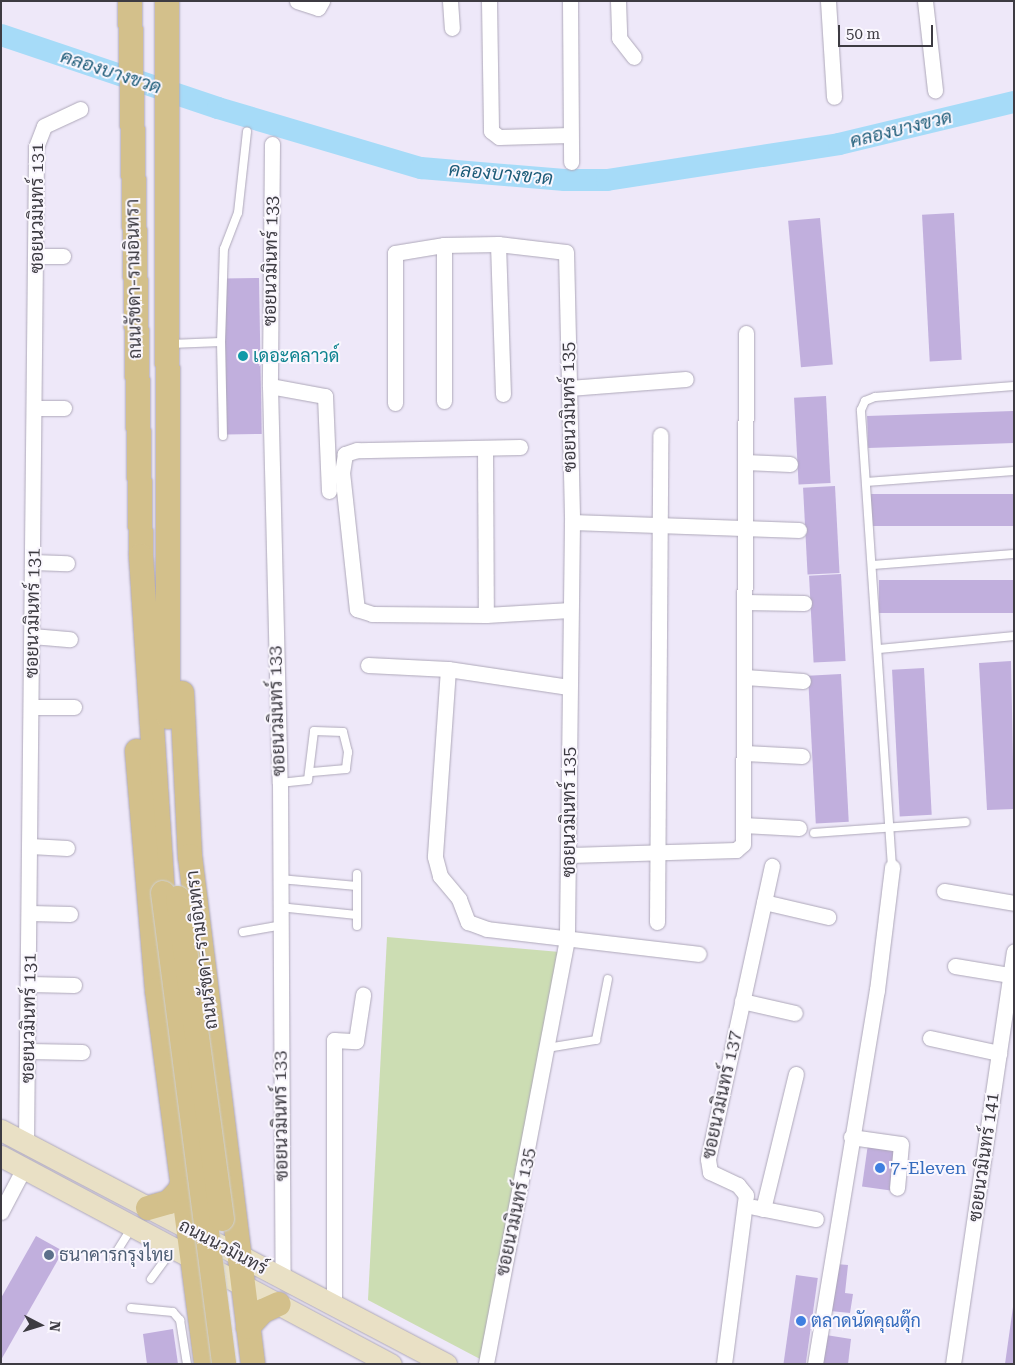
<!DOCTYPE html>
<meta charset="utf-8">
<style>
body{margin:0}
#map{position:relative;width:1015px;height:1365px;overflow:hidden;background:#eee8f9;font-family:"Roboto Serif",Sarabun,serif}
div>[style]{position:absolute}
.green>*{inset:0;background:#ccddb3}
.river>*{height:22px;margin:-11px;padding:0 11px;transform-origin:11px;border-radius:11px;background:#a6dbf8}
.building>*{inset:0;background:#c1afdd;transform-origin:0 0}
.roads{filter:drop-shadow(0 0 1px #aea8b9) drop-shadow(0 0 1px #aea8b9)}
.service>*{height:8px;margin:-4px;padding:0 4px;transform-origin:4px;border-radius:4px;background:#fff}
.minor>*{height:15px;margin:-7.5px;padding:0 7.5px;transform-origin:7.5px;border-radius:7.5px;background:#fff}
.secondary>*{height:21px;margin:-10.5px;padding:0 10.5px;transform-origin:10.5px;border-radius:10.5px;background:#e9e0c5}
.primary>*{height:24px;margin:-12px;padding:0 12px;transform-origin:12px;border-radius:12px;background:#d3c08b}
.bridges{filter:drop-shadow(0 0 1px #d0d0d2) drop-shadow(0 0 1px #d0d0d2)}
.primary-bridge>*{height:24px;margin:-12px;padding:0 12px;transform-origin:12px;border-radius:12px;background:#d3c08b}
.dots>*{width:14px;height:14px;translate:-50% -50%;box-sizing:border-box;border:2px solid #faf7fe;border-radius:50%}
span{translate:-50% -50%;white-space:nowrap;text-align:center;line-height:1.15;-webkit-text-stroke:4px #faf7fe;paint-order:stroke}
.street-label{font-size:18px;color:#3d3b42}
.culture-label{font-size:18px;color:#0d838f}
.left{translate:0 -50%;text-align:left}
.shop-label{font-size:18px;color:#366cbe}
.service-label{font-size:18px;color:#4e5e75}
.water-label{font-size:19px;color:#1d5c79;font-style:italic}
.frame{position:absolute;inset:0;border:2px solid #3d3b42;pointer-events:none}
.north{position:absolute;left:15px;top:1300px;width:50px;height:50px;-webkit-text-stroke:4px #faf7fe;paint-order:stroke;rotate:95deg;font-size:14px;font-weight:700;line-height:20px;text-align:center;color:#3d3b42}
.north::after{content:'';display:block;margin:auto;width:18px;height:22px;background:#3d3b42;clip-path:polygon(50% 0,100% 100%,50% 72%,0 100%)}
.scale{position:absolute;left:838px;top:25px;width:95px;height:22px;box-sizing:border-box;border:2px solid #3d3b42;border-top:0;padding-left:6px;font-size:15px;line-height:18px;white-space:nowrap;color:#3d3b42;-webkit-text-stroke:4px #faf7fe;paint-order:stroke}
</style>
<div id="map">
<div class="green">
<div style="clip-path:polygon(387px 937px,560px 952px,480px 1359px,368px 1300px)"></div>
</div>
<div class="river">
<div style="left:1px;top:35px;width:229px;rotate:18.6deg"></div>
<div style="left:218px;top:108px;width:212px;rotate:16.5deg"></div>
<div style="left:421px;top:168px;width:144px;rotate:4.8deg"></div>
<div style="left:565px;top:180px;width:42px"></div>
<div style="left:607px;top:180px;width:235px;rotate:-8.8deg"></div>
<div style="left:839px;top:144px;width:180px;rotate:-13.5deg"></div>
</div>
<div class="building">
<div style="left:954px;top:213px;width:147px;height:32px;rotate:87deg"></div>
<div style="left:820px;top:218px;width:147px;height:32px;rotate:85deg"></div>
<div style="left:259px;top:278px;width:156px;height:35px;rotate:89deg"></div>
<div style="left:826px;top:396px;width:87px;height:32px;rotate:87deg"></div>
<div style="left:1013px;top:411px;width:32px;height:146px;rotate:88deg"></div>
<div style="left:835px;top:486px;width:87px;height:32px;rotate:87deg"></div>
<div style="left:1014px;top:494px;width:32px;height:144px;rotate:90deg"></div>
<div style="left:841px;top:574px;width:87px;height:32px;rotate:87deg"></div>
<div style="left:1014px;top:580px;width:33px;height:135px;rotate:90deg"></div>
<div style="clip-path:polygon(1011px 661px,1014px 809px,987px 810px,979px 663px)"></div>
<div style="left:924px;top:668px;width:147px;height:32px;rotate:87deg"></div>
<div style="left:841px;top:674px;width:148px;height:33px;rotate:87deg"></div>
<div style="left:868px;top:1144px;width:29px;height:43px;rotate:8deg"></div>
<div style="clip-path:polygon(36px 1236px,63px 1251px,1px 1360px,1px 1298px)"></div>
<div style="clip-path:polygon(836px 1264px,848px 1265px,845px 1293px,853px 1294px,850px 1313px,830px 1311px)"></div>
<div style="left:796px;top:1275px;width:22px;height:90px;rotate:8deg"></div>
<div style="clip-path:polygon(1013px 1307px,1014px 1364px,1005px 1364px)"></div>
<div style="clip-path:polygon(173px 1329px,178px 1364px,147px 1364px,143px 1334px)"></div>
<div style="clip-path:polygon(826px 1335px,851px 1339px,848px 1364px,823px 1364px)"></div>
</div>
<div class="roads">
<div class="service">
<div style="left:221px;top:342px;width:94px;rotate:88.8deg"></div>
<div style="left:170px;top:344px;width:51px;rotate:-2.2deg"></div>
<div style="left:221px;top:342px;width:93px;rotate:-88.2deg"></div>
<div style="left:224px;top:249px;width:39px;rotate:-69deg"></div>
<div style="left:238px;top:213px;width:82px;rotate:-83.7deg"></div>
<div style="left:866px;top:482px;width:148px;rotate:-4.3deg"></div>
<div style="left:873px;top:565px;width:141px;rotate:-4.5deg"></div>
<div style="left:879px;top:649px;width:136px;rotate:-5.5deg"></div>
<div style="left:280px;top:783px;width:28px;rotate:-6deg"></div>
<div style="left:308px;top:780px;width:49px;rotate:-83deg"></div>
<div style="left:314px;top:731px;width:29px;rotate:2deg"></div>
<div style="left:343px;top:732px;width:21px;rotate:76deg"></div>
<div style="left:348px;top:752px;width:17px;rotate:97deg"></div>
<div style="left:346px;top:769px;width:34px;rotate:175deg"></div>
<div style="left:814px;top:833px;width:152px;rotate:-4.1deg"></div>
<div style="left:892px;top:867px;width:458px;rotate:-93.9deg"></div>
<div style="left:861px;top:410px;width:10px;rotate:-66deg"></div>
<div style="left:865px;top:401px;width:11px;rotate:-22deg"></div>
<div style="left:875px;top:397px;width:139px;rotate:-4.5deg"></div>
<div style="left:280px;top:879px;width:77px;rotate:5.2deg"></div>
<div style="left:357px;top:886px;width:12px;rotate:-90deg"></div>
<div style="left:357px;top:886px;width:40px;rotate:90deg"></div>
<div style="left:279px;top:907px;width:78px;rotate:5.9deg"></div>
<div style="left:243px;top:932px;width:36px;rotate:-10deg"></div>
<div style="left:547px;top:1048px;width:50px;rotate:-9.3deg"></div>
<div style="left:596px;top:1040px;width:62px;rotate:-78.9deg"></div>
<div style="left:114px;top:1256px;width:34px;rotate:-58deg"></div>
<div style="left:151px;top:1279px;width:37px;rotate:-54deg"></div>
<div style="left:131px;top:1308px;width:42px;rotate:5.4deg"></div>
<div style="left:173px;top:1312px;width:11px;rotate:49deg"></div>
<div style="left:180px;top:1320px;width:45px;rotate:81deg"></div>
</div>
<div class="minor">
<div style="left:297px;top:1px;width:22px;rotate:18deg"></div>
<div style="left:318px;top:8px;width:8px;rotate:-60deg"></div>
<div style="left:450px;top:1px;width:27px;rotate:86deg"></div>
<div style="left:489px;top:1px;width:130px;rotate:89.1deg"></div>
<div style="left:491px;top:131px;width:10px;rotate:37deg"></div>
<div style="left:499px;top:137px;width:71px;rotate:-1.6deg"></div>
<div style="left:570px;top:1px;width:161px;rotate:89.6deg"></div>
<div style="left:618px;top:1px;width:37px;rotate:88deg"></div>
<div style="left:619px;top:38px;width:24px;rotate:52deg"></div>
<div style="left:828px;top:1px;width:96px;rotate:86.4deg"></div>
<div style="left:925px;top:1px;width:90px;rotate:83.6deg"></div>
<div style="left:272px;top:144px;width:242px;rotate:90.5deg"></div>
<div style="left:270px;top:386px;width:397px;rotate:88.6deg"></div>
<div style="left:280px;top:783px;width:496px;rotate:89.7deg"></div>
<div style="left:498px;top:244px;width:150px;rotate:88.1deg"></div>
<div style="left:444px;top:245px;width:156px;rotate:90deg"></div>
<div style="left:36px;top:256px;width:27px"></div>
<div style="left:270px;top:386px;width:56px;rotate:10.3deg"></div>
<div style="left:325px;top:396px;width:95px;rotate:87.6deg"></div>
<div style="left:569px;top:388px;width:117px;rotate:-4.4deg"></div>
<div style="left:395px;top:403px;width:150px;rotate:-90deg"></div>
<div style="left:395px;top:253px;width:50px;rotate:-9.3deg"></div>
<div style="left:444px;top:245px;width:54px;rotate:-1.1deg"></div>
<div style="left:498px;top:244px;width:68px;rotate:6.7deg"></div>
<div style="left:566px;top:252px;width:270px;rotate:88.7deg"></div>
<div style="left:572px;top:522px;width:417px;rotate:90.7deg"></div>
<div style="left:567px;top:939px;width:433px;rotate:100.8deg"></div>
<div style="left:35px;top:408px;width:29px"></div>
<div style="left:520px;top:447px;width:163px;rotate:178.9deg"></div>
<div style="left:357px;top:450px;width:13px;rotate:162deg"></div>
<div style="left:345px;top:454px;width:18px;rotate:99deg"></div>
<div style="left:342px;top:472px;width:138px;rotate:83.8deg"></div>
<div style="left:357px;top:609px;width:16px;rotate:18deg"></div>
<div style="left:372px;top:614px;width:114px;rotate:0.5deg"></div>
<div style="left:486px;top:615px;width:84px;rotate:-3.4deg"></div>
<div style="left:485px;top:448px;width:167px;rotate:89.7deg"></div>
<div style="left:745px;top:462px;width:45px;rotate:2.5deg"></div>
<div style="left:572px;top:522px;width:227px;rotate:2deg"></div>
<div style="left:33px;top:562px;width:34px;rotate:2deg"></div>
<div style="left:744px;top:602px;width:60px;rotate:1deg"></div>
<div style="left:32px;top:636px;width:38px;rotate:5deg"></div>
<div style="left:368px;top:665px;width:80px;rotate:2.9deg"></div>
<div style="left:448px;top:669px;width:122px;rotate:8.5deg"></div>
<div style="left:448px;top:669px;width:188px;rotate:94deg"></div>
<div style="left:435px;top:857px;width:20px;rotate:75deg"></div>
<div style="left:440px;top:876px;width:30px;rotate:50deg"></div>
<div style="left:459px;top:899px;width:25px;rotate:69deg"></div>
<div style="left:468px;top:922px;width:20px;rotate:20deg"></div>
<div style="left:487px;top:929px;width:213px;rotate:6.7deg"></div>
<div style="left:745px;top:677px;width:58px;rotate:3.9deg"></div>
<div style="left:32px;top:707px;width:42px"></div>
<div style="left:745px;top:753px;width:57px;rotate:3deg"></div>
<div style="left:743px;top:825px;width:56px;rotate:3.1deg"></div>
<div style="left:30px;top:846px;width:37px;rotate:3deg"></div>
<div style="left:570px;top:855px;width:166px;rotate:-1.7deg"></div>
<div style="left:736px;top:850px;width:9px;rotate:-41deg"></div>
<div style="left:743px;top:844px;width:511px;rotate:-89.66deg"></div>
<div style="left:944px;top:891px;width:71px;rotate:9.7deg"></div>
<div style="left:764px;top:902px;width:66px;rotate:13.2deg"></div>
<div style="left:30px;top:913px;width:40px;rotate:1.4deg"></div>
<div style="left:657px;top:922px;width:487px;rotate:-89.6deg"></div>
<div style="left:955px;top:966px;width:56px;rotate:9.3deg"></div>
<div style="left:29px;top:984px;width:45px;rotate:1.3deg"></div>
<div style="left:742px;top:1001px;width:54px;rotate:12.8deg"></div>
<div style="left:930px;top:1038px;width:71px;rotate:12.3deg"></div>
<div style="left:29px;top:1051px;width:53px;rotate:1.1deg"></div>
<div style="left:851px;top:1137px;width:50px;rotate:8deg"></div>
<div style="left:901px;top:1144px;width:44px;rotate:95.2deg"></div>
<div style="left:26px;top:1143px;width:996px;rotate:-89.42deg"></div>
<div style="left:36px;top:147px;width:22px;rotate:-69deg"></div>
<div style="left:44px;top:126px;width:40px;rotate:-25deg"></div>
<div style="left:754px;top:1207px;width:63px;rotate:11deg"></div>
<div style="left:763px;top:1209px;width:139px;rotate:-76.3deg"></div>
<div style="left:1px;top:1212px;width:50px;rotate:-62.4deg"></div>
<div style="left:334px;top:1305px;width:265px;rotate:-90deg"></div>
<div style="left:334px;top:1040px;width:22px;rotate:3deg"></div>
<div style="left:356px;top:1041px;width:47px;rotate:-81.3deg"></div>
<div style="left:724px;top:1364px;width:170px;rotate:-82.6deg"></div>
<div style="left:746px;top:1195px;width:13px;rotate:-129deg"></div>
<div style="left:738px;top:1185px;width:31px;rotate:-155deg"></div>
<div style="left:710px;top:1172px;width:13px;rotate:-99deg"></div>
<div style="left:708px;top:1159px;width:300px;rotate:-77.7deg"></div>
<div style="left:815px;top:1364px;width:379px;rotate:-80.6deg"></div>
<div style="left:877px;top:990px;width:124px;rotate:-83deg"></div>
<div style="left:953px;top:1364px;width:417px;rotate:-81.6deg"></div>
</div>
<div class="secondary">
<div style="left:1px;top:1130px;width:503px;rotate:27.74deg"></div>
<div style="left:1px;top:1156px;width:442px;rotate:28.1deg"></div>
</div>
<div class="primary">
<div style="left:130px;top:1px;width:555px;rotate:88.86deg"></div>
<div style="left:141px;top:556px;width:338px;rotate:86.3deg"></div>
<div style="left:167px;top:1px;width:716px;rotate:89.92deg"></div>
<div style="left:182px;top:693px;width:163px;rotate:87.2deg"></div>
<div style="left:190px;top:856px;width:512px;rotate:82.93deg"></div>
<div style="left:137px;top:751px;width:240px;rotate:85.2deg"></div>
<div style="left:157px;top:990px;width:377px;rotate:82.5deg"></div>
<div style="left:148px;top:1208px;width:22px;rotate:-16deg"></div>
<div style="left:169px;top:1202px;width:16px;rotate:-47deg"></div>
<div style="left:180px;top:1190px;width:14px;rotate:-73deg"></div>
<div style="left:248px;top:1327px;width:22px;rotate:-47deg"></div>
<div style="left:263px;top:1311px;width:17px;rotate:-24deg"></div>
</div>
</div>
<div class="bridges">
<div class="primary-bridge">
<div style="left:163px;top:893px;width:475px;rotate:82.6deg"></div>
<div style="left:178px;top:898px;width:324px;rotate:82.2deg"></div>
</div>
</div>
<div class="dots">
<div style="left:243px;top:356px;background:#0f9aa8"></div>
<div style="left:880px;top:1168px;background:#3f7fe0"></div>
<div style="left:49px;top:1255px;background:#5c6f8a"></div>
<div style="left:801px;top:1321px;background:#3f7fe0"></div>
</div>
<div class="street-label">
<span style="left:37px;top:208px;rotate:-90deg">ซอยนวมินทร์ 131</span>
<span style="left:271px;top:261px;rotate:-89deg">ซอยนวมินทร์ 133</span>
<span style="left:134px;top:279px;rotate:-91deg">ถนนรัชดา-รามอินทรา</span>
<span style="left:569px;top:407px;rotate:-91deg">ซอยนวมินทร์ 135</span>
<span style="left:33px;top:613px;rotate:-89deg">ซอยนวมินทร์ 131</span>
<span style="left:277px;top:711px;rotate:-92deg">ซอยนวมินทร์ 133</span>
<span style="left:569px;top:812px;rotate:-90deg">ซอยนวมินทร์ 135</span>
<span style="left:202px;top:950px;rotate:-97deg">ถนนรัชดา-รามอินทรา</span>
<span style="left:29px;top:1018px;rotate:-89deg">ซอยนวมินทร์ 131</span>
<span style="left:722px;top:1095px;rotate:-78deg">ซอยนวมินทร์ 137</span>
<span style="left:281px;top:1116px;rotate:-91deg">ซอยนวมินทร์ 133</span>
<span style="left:984px;top:1157px;rotate:-82deg">ซอยนวมินทร์ 141</span>
<span style="left:516px;top:1212px;rotate:-78deg">ซอยนวมินทร์ 135</span>
<span style="left:223px;top:1247px;rotate:28deg">ถนนนวมินทร์</span>
</div>
<div class="culture-label">
<span class="left" style="left:253px;top:356px">เดอะคลาวด์</span>
</div>
<div class="shop-label">
<span class="left" style="left:890px;top:1168px">7-Eleven</span>
<span class="left" style="left:811px;top:1321px">ตลาดนัดคุณตุ๊ก</span>
</div>
<div class="service-label">
<span class="left" style="left:59px;top:1255px">ธนาคารกรุงไทย</span>
</div>
<div class="water-label">
<span style="left:111px;top:72px;rotate:18deg">คลองบางขวด</span>
<span style="left:901px;top:129px;rotate:-14deg">คลองบางขวด</span>
<span style="left:501px;top:174px;rotate:5deg">คลองบางขวด</span>
</div>
<div class="frame"></div>
<div class="north">N</div>
<div class="scale">50 m</div>
</div>
